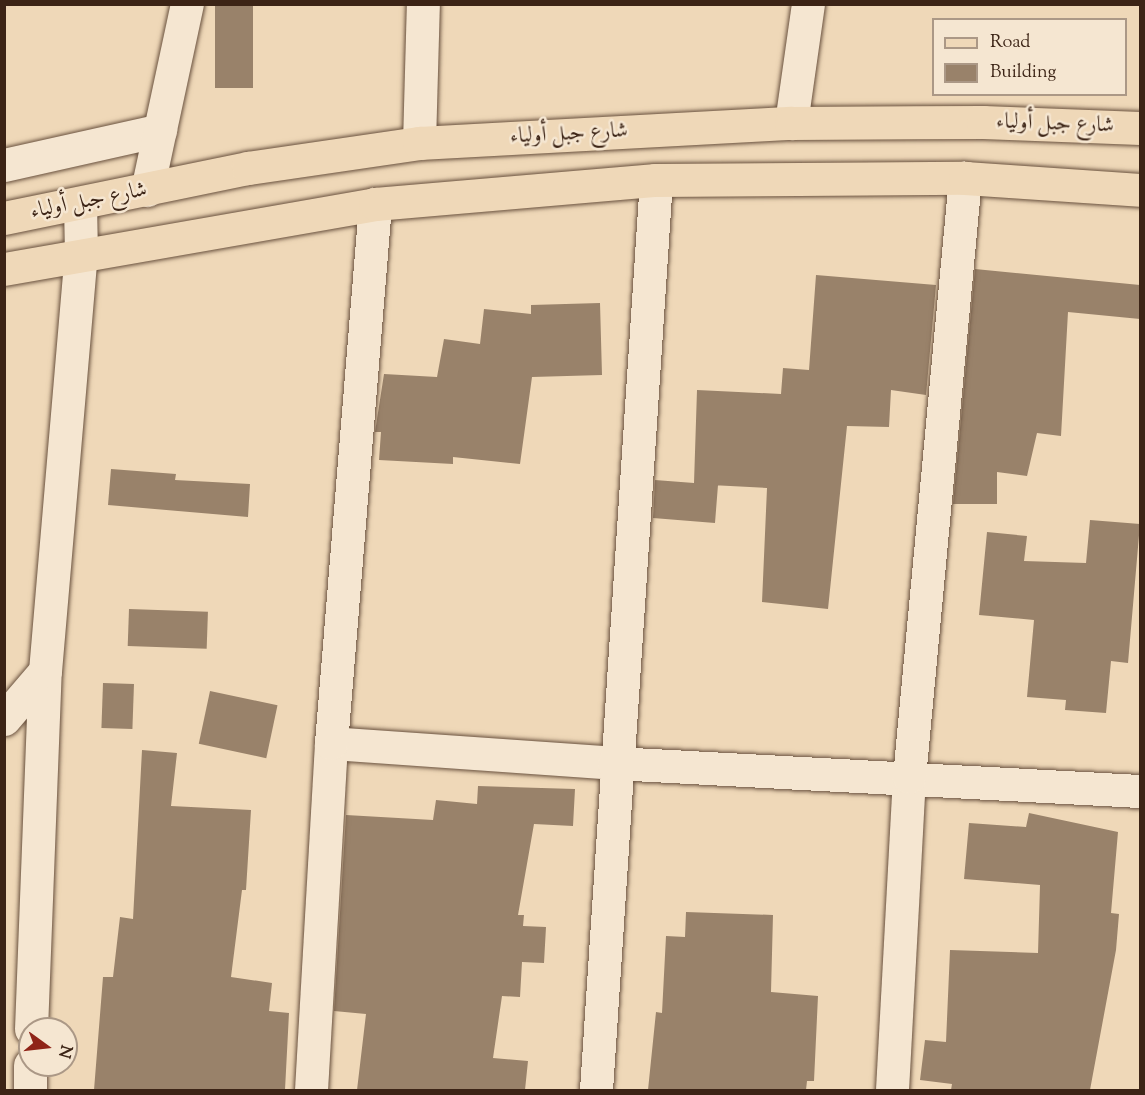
<!DOCTYPE html>
<meta charset="utf-8">
<style>
body{margin:0}
#map{position:relative;width:1145px;height:1095px;overflow:hidden;background:#efd8b8;font-family:"Sorts Mill Goudy",Amiri,serif}
div>[style]{position:absolute}
.building>*{inset:0;background:#99826a;transform-origin:0 0}
.roads{filter:drop-shadow(0 0 2px #69513e) drop-shadow(0 0 2px #69513e)}
.minor>*{height:33px;margin:-16.5px;padding:0 16.5px;transform-origin:16.5px;border-radius:16.5px;background:#f5e6d1}
.major>*{height:33px;margin:-16.5px;padding:0 16.5px;transform-origin:16.5px;border-radius:16.5px;background:#efd8b8}
span{translate:-50% -50%;white-space:nowrap;text-align:center;line-height:1.15;-webkit-text-stroke:5px #f5e6d1;paint-order:stroke}
.street-label{font-size:22px;color:#3c2416}
.frame{position:absolute;inset:0;border:6px solid #3c2416;pointer-events:none}
.legend{position:absolute;left:932px;top:18px;width:195px;height:78px;box-sizing:border-box;background:#f5e6d1;border:2px solid #ab9886;margin:0;padding:8px 10px;list-style:none;font-size:18px;color:#3c2416}
.legend li{display:flex;align-items:center;gap:12px;height:30px}
.legend b{width:30px;border:2px solid #ab9886}
.north{position:absolute;left:18px;top:1017px;width:60px;height:60px;box-sizing:border-box;background:#f5e6d1;border:2px solid #ab9886;border-radius:50%;rotate:105deg;font-size:16px;font-weight:700;line-height:24px;text-align:center;color:#3c2416}
.north::after{content:'';display:block;margin:auto;width:21px;height:27px;background:#8f2418;clip-path:polygon(50% 0,100% 100%,50% 72%,0 100%)}
</style>
<div id="map">
<div class="building">
<div style="left:215px;top:4px;width:38px;height:84px"></div>
<div style="clip-path:polygon(975px 269px,1140px 285px,1140px 319px,1068px 312px,1061px 436px,1037px 433px,1027px 476px,997px 472px,997px 504px,953px 504px)"></div>
<div style="clip-path:polygon(816px 275px,936px 285px,926px 395px,891px 390px,889px 427px,847px 426px,828px 609px,762px 602px,767px 488px,711px 485px,718px 485px,715px 523px,653px 518px,655px 480px,694px 483px,697px 390px,781px 394px,783px 368px,809px 370px)"></div>
<div style="clip-path:polygon(600px 303px,602px 375px,532px 377px,520px 464px,453px 457px,453px 464px,379px 460px,381px 432px,375px 432px,384px 374px,437px 377px,444px 339px,480px 344px,484px 309px,531px 314px,531px 305px)"></div>
<div style="clip-path:polygon(111px 469px,176px 474px,175px 480px,250px 484px,248px 517px,108px 505px)"></div>
<div style="clip-path:polygon(1090px 520px,1140px 524px,1128px 663px,1111px 661px,1106px 713px,1065px 710px,1066px 700px,1027px 697px,1034px 620px,979px 615px,987px 532px,1027px 536px,1024px 561px,1086px 563px)"></div>
<div style="left:129px;top:609px;width:79px;height:37px;rotate:2deg"></div>
<div style="left:103px;top:683px;width:31px;height:45px;rotate:2deg"></div>
<div style="left:210px;top:691px;width:69px;height:54px;rotate:12deg"></div>
<div style="clip-path:polygon(142px 750px,177px 753px,171px 806px,251px 810px,246px 890px,242px 890px,231px 977px,272px 983px,269px 1011px,289px 1013px,285px 1090px,94px 1090px,103px 977px,113px 977px,120px 917px,133px 919px)"></div>
<div style="clip-path:polygon(478px 786px,575px 789px,573px 826px,534px 824px,518px 915px,524px 915px,523px 926px,546px 927px,544px 963px,522px 962px,520px 997px,502px 996px,493px 1058px,528px 1061px,525px 1090px,357px 1090px,366px 1014px,334px 1011px,346px 815px,433px 820px,436px 800px,477px 804px)"></div>
<div style="clip-path:polygon(1029px 813px,1118px 832px,1111px 913px,1119px 914px,1116px 950px,1090px 1090px,951px 1090px,952px 1084px,920px 1080px,925px 1040px,946px 1042px,950px 950px,1038px 953px,1040px 885px,964px 879px,969px 823px,1026px 827px)"></div>
<div style="clip-path:polygon(686px 912px,773px 915px,771px 992px,818px 996px,814px 1081px,807px 1081px,806px 1090px,648px 1090px,656px 1012px,662px 1013px,666px 936px,685px 937px)"></div>
</div>
<div class="roads">
<div class="minor">
<div style="left:791px;top:123px;width:120px;rotate:-81.9deg"></div>
<div style="left:419px;top:143px;width:139px;rotate:-88.4deg"></div>
<div style="left:4px;top:165px;width:160px;rotate:-12.6deg"></div>
<div style="left:147px;top:190px;width:190px;rotate:-77.9deg"></div>
<div style="left:4px;top:719px;width:63px;rotate:-49.5deg"></div>
<div style="left:331px;top:743px;width:284px;rotate:4deg"></div>
<div style="left:614px;top:763px;width:527px;rotate:3.05deg"></div>
<div style="left:31px;top:1029px;width:358px;rotate:-87.8deg"></div>
<div style="left:45px;top:671px;width:418px;rotate:-85.1deg"></div>
<div style="left:81px;top:255px;width:51px;rotate:-91.1deg"></div>
<div style="left:30px;top:1090px;width:25px;rotate:-90deg"></div>
<div style="left:311px;top:1090px;width:348px;rotate:-86.7deg"></div>
<div style="left:331px;top:743px;width:541px;rotate:-85.33deg"></div>
<div style="left:596px;top:1090px;width:912px;rotate:-86.23deg"></div>
<div style="left:892px;top:1090px;width:313px;rotate:-86.9deg"></div>
<div style="left:909px;top:777px;width:602px;rotate:-84.66deg"></div>
</div>
<div class="major">
<div style="left:4px;top:218px;width:249px;rotate:-11.6deg"></div>
<div style="left:248px;top:168px;width:173px;rotate:-8.3deg"></div>
<div style="left:419px;top:143px;width:373px;rotate:-3.1deg"></div>
<div style="left:791px;top:123px;width:192px;rotate:-0.3deg"></div>
<div style="left:983px;top:122px;width:157px;rotate:2.2deg"></div>
<div style="left:4px;top:269px;width:377px;rotate:-9.9deg"></div>
<div style="left:375px;top:204px;width:282px;rotate:-4.9deg"></div>
<div style="left:656px;top:180px;width:309px;rotate:-0.4deg"></div>
<div style="left:965px;top:178px;width:175px;rotate:3.9deg"></div>
</div>
</div>
<div class="street-label">
<span style="left:1055px;top:125px;rotate:2deg">شارع جبل أولياء</span>
<span style="left:569px;top:135px;rotate:-3deg">شارع جبل أولياء</span>
<span style="left:89px;top:202px;rotate:-11deg">شارع جبل أولياء</span>
</div>
<div class="frame"></div>
<ul class="legend">
<li><b style="height:8px;background:#efd8b8"></b>Road</li>
<li><b style="height:16px;background:#99826a"></b>Building</li>
</ul>
<div class="north">N</div>
</div>
